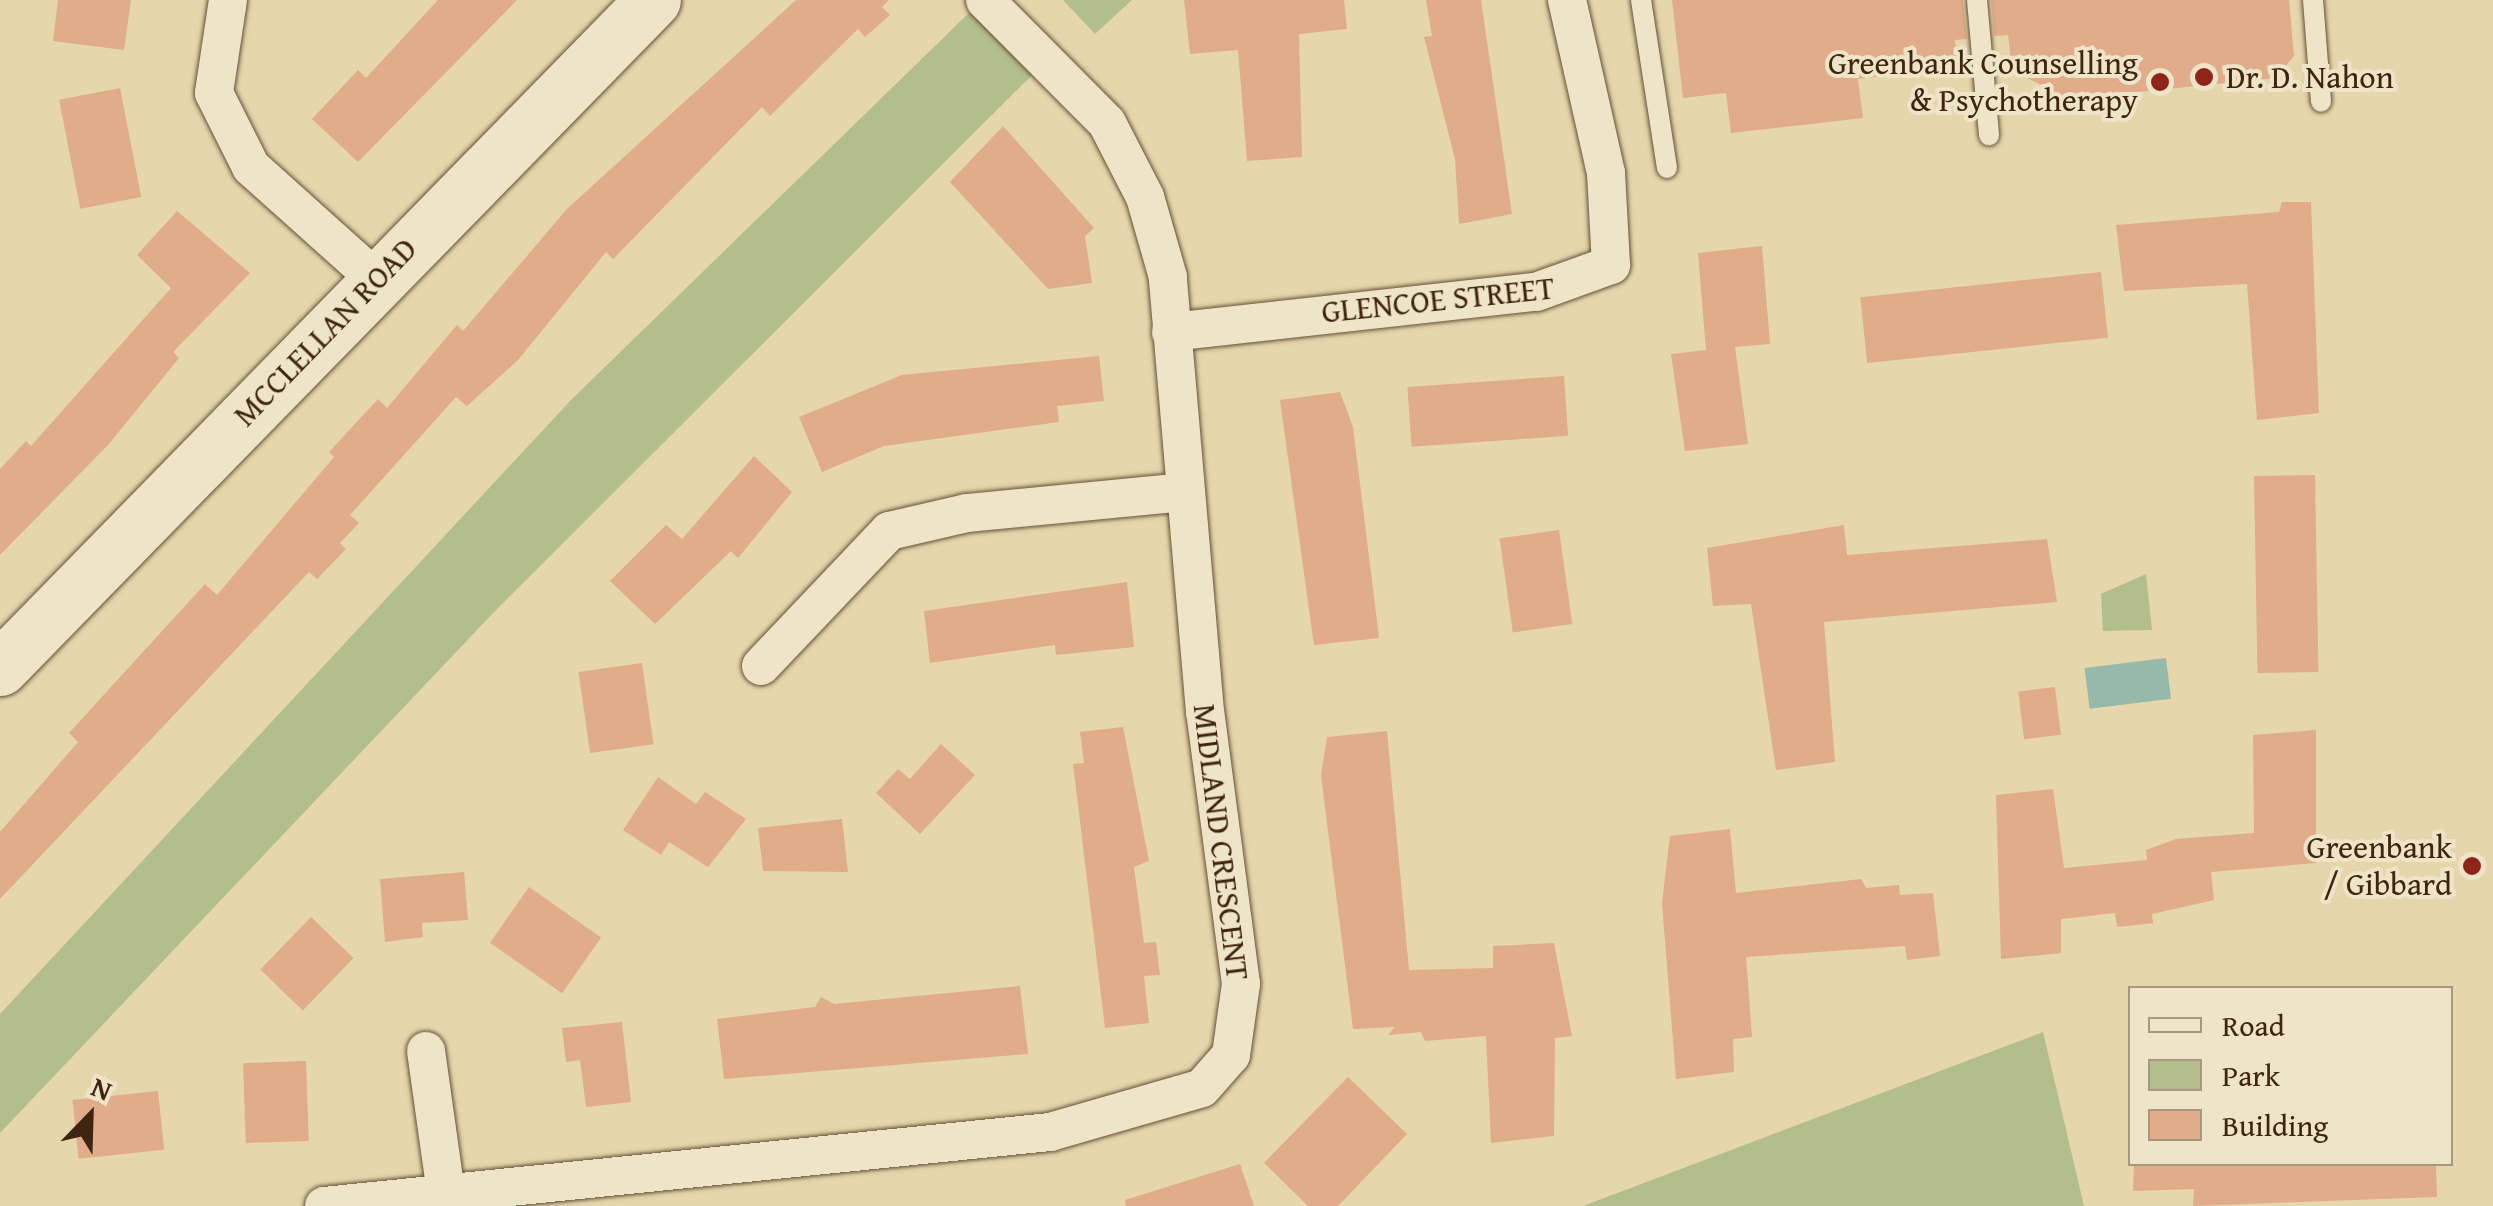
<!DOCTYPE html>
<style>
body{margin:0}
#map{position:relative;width:2493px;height:1206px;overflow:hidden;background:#e5d6ab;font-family:"Gentium Book Plus",serif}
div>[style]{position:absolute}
.green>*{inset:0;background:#b2be8b}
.water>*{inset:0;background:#96b9a9;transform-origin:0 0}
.building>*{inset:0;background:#e0ac8a;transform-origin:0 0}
.roads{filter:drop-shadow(0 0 2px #685037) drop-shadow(0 0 2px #685037)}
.lane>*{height:20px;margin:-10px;padding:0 10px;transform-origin:10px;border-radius:10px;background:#eee4c8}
.street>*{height:38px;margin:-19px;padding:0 19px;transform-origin:19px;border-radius:19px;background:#eee4c8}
.secondary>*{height:55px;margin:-27.5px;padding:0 27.5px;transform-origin:27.5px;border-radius:27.5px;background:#eee4c8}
.dots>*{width:28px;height:28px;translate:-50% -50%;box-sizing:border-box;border:5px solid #eee4c8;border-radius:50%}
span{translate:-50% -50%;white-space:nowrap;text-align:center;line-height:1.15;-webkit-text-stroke:8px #eee4c8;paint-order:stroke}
.poi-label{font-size:32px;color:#3f2410}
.right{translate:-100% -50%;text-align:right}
.left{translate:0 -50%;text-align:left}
.street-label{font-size:32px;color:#3f2410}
.legend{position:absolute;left:2128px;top:986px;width:325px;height:180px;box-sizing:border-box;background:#eee4c8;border:2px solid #a8977e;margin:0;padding:12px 18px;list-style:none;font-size:30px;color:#3f2410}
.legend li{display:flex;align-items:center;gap:20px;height:50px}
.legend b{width:50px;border:2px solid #a8977e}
.north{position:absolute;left:40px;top:1066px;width:100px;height:100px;-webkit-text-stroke:8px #eee4c8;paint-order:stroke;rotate:23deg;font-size:28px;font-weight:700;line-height:40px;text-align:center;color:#3f2410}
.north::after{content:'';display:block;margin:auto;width:35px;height:45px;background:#3f2410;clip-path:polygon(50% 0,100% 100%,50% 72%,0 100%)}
</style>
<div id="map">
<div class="green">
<div style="clip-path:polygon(1063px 0,1132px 0,1095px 34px)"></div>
<div style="clip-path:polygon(972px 10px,1035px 72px,495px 611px,0 1133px,0 1014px,571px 400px)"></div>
<div style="clip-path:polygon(2146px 574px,2152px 630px,2103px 631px,2101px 594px)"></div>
<div style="clip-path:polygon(2043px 1032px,2084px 1206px,1583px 1206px)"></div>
</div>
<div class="water">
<div style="left:2166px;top:658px;width:41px;height:82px;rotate:83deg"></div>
</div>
<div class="building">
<div style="clip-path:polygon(58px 0,131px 0,124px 50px,53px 41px)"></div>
<div style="clip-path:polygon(438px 0,517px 0,358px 162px,312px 119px,358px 70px,366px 78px)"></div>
<div style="clip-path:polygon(796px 0,889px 0,882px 7px,890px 15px,865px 37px,858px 29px,770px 116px,762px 107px,613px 259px,606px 252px,518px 360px,467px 406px,456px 397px,350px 515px,359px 523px,340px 543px,346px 549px,317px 579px,309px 572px,0 899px,0 832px,78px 742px,69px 733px,205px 584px,217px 595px,334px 457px,329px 452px,378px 399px,387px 408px,457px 325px,463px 331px,567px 209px)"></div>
<div style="clip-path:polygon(1184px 0,1344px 0,1347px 29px,1299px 34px,1302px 157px,1247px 161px,1238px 50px,1190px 54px)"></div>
<div style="clip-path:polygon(1426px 0,1481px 0,1512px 214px,1459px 224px,1455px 159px,1424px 37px,1432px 36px)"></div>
<div style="clip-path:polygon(1672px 0,1963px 0,1967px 39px,1955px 40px,1958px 68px,1858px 79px,1863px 118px,1731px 133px,1726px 93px,1683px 98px)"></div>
<div style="clip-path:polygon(1991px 0,2289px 0,2294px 56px,2275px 78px,2068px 99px,2012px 70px,2008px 35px,1994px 36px)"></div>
<div style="left:120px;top:88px;width:111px;height:62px;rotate:79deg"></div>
<div style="clip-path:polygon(1003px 126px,1094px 228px,1085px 236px,1092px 283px,1048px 289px,950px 182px)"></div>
<div style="clip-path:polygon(2282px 202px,2311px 202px,2319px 413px,2257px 420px,2247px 284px,2124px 291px,2116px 225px,2279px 212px)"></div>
<div style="clip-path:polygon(177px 211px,250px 273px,173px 352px,179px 358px,108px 445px,0 555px,0 469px,26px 441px,31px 446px,171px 288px,137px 255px)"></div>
<div style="clip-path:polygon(1762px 246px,1770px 344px,1735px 347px,1748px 444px,1685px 451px,1671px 354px,1706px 350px,1698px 253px)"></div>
<div style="left:2101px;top:272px;width:66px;height:242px;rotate:84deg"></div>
<div style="clip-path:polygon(1099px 356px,1104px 401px,1057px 406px,1059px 422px,884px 446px,822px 472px,799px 417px,902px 375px)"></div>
<div style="left:1564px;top:376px;width:60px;height:157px;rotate:86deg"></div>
<div style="clip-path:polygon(1340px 392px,1353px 427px,1379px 638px,1314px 645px,1280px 400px)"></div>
<div style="clip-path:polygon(754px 456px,792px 492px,738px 558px,731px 551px,655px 624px,610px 581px,666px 525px,682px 539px)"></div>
<div style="left:2315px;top:475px;width:197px;height:61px;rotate:89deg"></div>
<div style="clip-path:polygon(1844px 525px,1847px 555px,2047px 539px,2057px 602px,1824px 622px,1835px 762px,1776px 770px,1751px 604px,1713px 606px,1707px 548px)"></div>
<div style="left:1559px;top:530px;width:95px;height:60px;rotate:82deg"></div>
<div style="clip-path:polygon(1127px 582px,1134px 647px,1056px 655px,1055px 645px,930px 663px,924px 611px)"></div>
<div style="left:642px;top:663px;width:82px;height:64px;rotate:82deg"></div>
<div style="left:2055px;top:687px;width:48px;height:37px;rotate:83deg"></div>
<div style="clip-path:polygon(1123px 727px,1149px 861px,1134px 867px,1144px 943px,1156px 942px,1160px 975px,1144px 976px,1149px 1023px,1105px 1028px,1073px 764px,1084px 763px,1080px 732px)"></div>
<div style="clip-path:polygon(2316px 730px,2316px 863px,2211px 872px,2214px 900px,2152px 914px,2153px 923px,2117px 927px,2115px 913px,2061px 919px,2061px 953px,2001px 959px,1996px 795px,2053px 789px,2064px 868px,2147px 860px,2146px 850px,2176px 839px,2254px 833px,2253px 735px)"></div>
<div style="clip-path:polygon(1387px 731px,1409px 970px,1493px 968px,1493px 946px,1554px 943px,1572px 1036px,1555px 1038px,1554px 1136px,1491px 1143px,1486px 1036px,1425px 1041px,1421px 1032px,1388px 1035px,1395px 1027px,1353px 1029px,1321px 775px,1327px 737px)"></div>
<div style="clip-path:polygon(941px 744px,975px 775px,920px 834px,876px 793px,898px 769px,910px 779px)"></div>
<div style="clip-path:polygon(658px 777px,696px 804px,705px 792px,746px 819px,708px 867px,669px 842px,661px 855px,623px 830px)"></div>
<div style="clip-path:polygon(842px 819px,848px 872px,763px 871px,758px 828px)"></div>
<div style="clip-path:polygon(1730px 829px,1736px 893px,1861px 879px,1866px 888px,1899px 885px,1900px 895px,1933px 893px,1940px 956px,1907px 960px,1905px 946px,1746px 957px,1752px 1037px,1733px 1039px,1734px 1072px,1676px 1079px,1662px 903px,1670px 836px)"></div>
<div style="clip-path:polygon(464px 872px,468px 920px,422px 923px,423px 937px,385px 942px,380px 879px)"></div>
<div style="left:529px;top:887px;width:88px;height:68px;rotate:35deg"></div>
<div style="left:311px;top:917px;width:59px;height:73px;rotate:44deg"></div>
<div style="clip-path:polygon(1020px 986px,1028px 1054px,724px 1079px,717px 1019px,815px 1007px,821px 997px,834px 1004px)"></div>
<div style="clip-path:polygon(622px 1022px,631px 1102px,586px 1107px,580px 1060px,566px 1062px,562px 1028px)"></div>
<div style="left:306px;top:1061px;width:80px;height:63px;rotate:88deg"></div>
<div style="clip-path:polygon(1348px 1077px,1407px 1134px,1338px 1206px,1308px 1206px,1264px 1163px)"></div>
<div style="left:158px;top:1091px;width:59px;height:86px;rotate:84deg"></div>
<div style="clip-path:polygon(1240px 1164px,1254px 1206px,1126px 1206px,1125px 1200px)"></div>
<div style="clip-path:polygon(2134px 1164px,2436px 1164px,2437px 1197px,2193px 1206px,2194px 1189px,2133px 1191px)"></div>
</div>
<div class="roads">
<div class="lane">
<div style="left:1641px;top:0;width:170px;rotate:81.2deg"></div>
<div style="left:1977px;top:0;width:136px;rotate:84.9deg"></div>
<div style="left:2313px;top:0;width:102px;rotate:85.5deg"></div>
</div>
<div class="street">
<div style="left:228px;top:0;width:94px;rotate:98.6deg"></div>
<div style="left:214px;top:93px;width:83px;rotate:63.4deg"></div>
<div style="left:251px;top:167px;width:168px;rotate:41.9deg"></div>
<div style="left:1171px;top:332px;width:367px;rotate:-6.3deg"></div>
<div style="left:1536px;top:292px;width:80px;rotate:-19.8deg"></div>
<div style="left:1611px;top:265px;width:92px;rotate:-93.1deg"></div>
<div style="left:1606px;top:173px;width:177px;rotate:-102.7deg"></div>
<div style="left:761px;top:666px;width:186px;rotate:-46.5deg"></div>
<div style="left:889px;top:531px;width:80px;rotate:-13deg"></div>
<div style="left:967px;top:513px;width:218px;rotate:-5.5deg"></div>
<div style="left:426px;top:1051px;width:143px;rotate:82deg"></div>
<div style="left:324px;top:1206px;width:730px;rotate:-5.82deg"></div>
<div style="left:1050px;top:1132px;width:158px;rotate:-16.1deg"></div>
<div style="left:1202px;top:1088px;width:44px;rotate:-48.7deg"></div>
<div style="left:1231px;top:1055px;width:72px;rotate:-82deg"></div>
<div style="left:1241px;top:984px;width:274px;rotate:-97.5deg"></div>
<div style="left:1205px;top:712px;width:437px;rotate:-94.9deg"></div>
<div style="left:1168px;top:277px;width:83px;rotate:-106deg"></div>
<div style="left:1145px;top:197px;width:83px;rotate:-117.2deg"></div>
<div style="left:1107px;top:123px;width:173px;rotate:-134.8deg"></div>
</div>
<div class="secondary">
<div style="left:0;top:668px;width:934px;rotate:-45.65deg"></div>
</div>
</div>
<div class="dots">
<div style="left:2204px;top:77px;background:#8f2418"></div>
<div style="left:2160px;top:82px;background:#8f2418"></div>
<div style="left:2472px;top:866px;background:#8f2418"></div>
</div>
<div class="poi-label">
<span class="right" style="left:2138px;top:82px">Greenbank Counselling<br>&amp; Psychotherapy</span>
<span class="left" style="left:2226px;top:77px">Dr. D. Nahon</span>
<span class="right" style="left:2452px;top:866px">Greenbank<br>/ Gibbard</span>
</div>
<div class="street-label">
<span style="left:1438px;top:300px;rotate:-6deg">GLENCOE STREET</span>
<span style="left:325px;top:332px;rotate:-46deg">MCCLELLAN ROAD</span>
<span style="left:1221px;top:842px;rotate:83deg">MIDLAND CRESCENT</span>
</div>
<ul class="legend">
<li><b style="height:12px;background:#eee4c8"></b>Road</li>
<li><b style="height:28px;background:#b2be8b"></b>Park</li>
<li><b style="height:28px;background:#e0ac8a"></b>Building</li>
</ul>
<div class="north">N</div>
</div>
